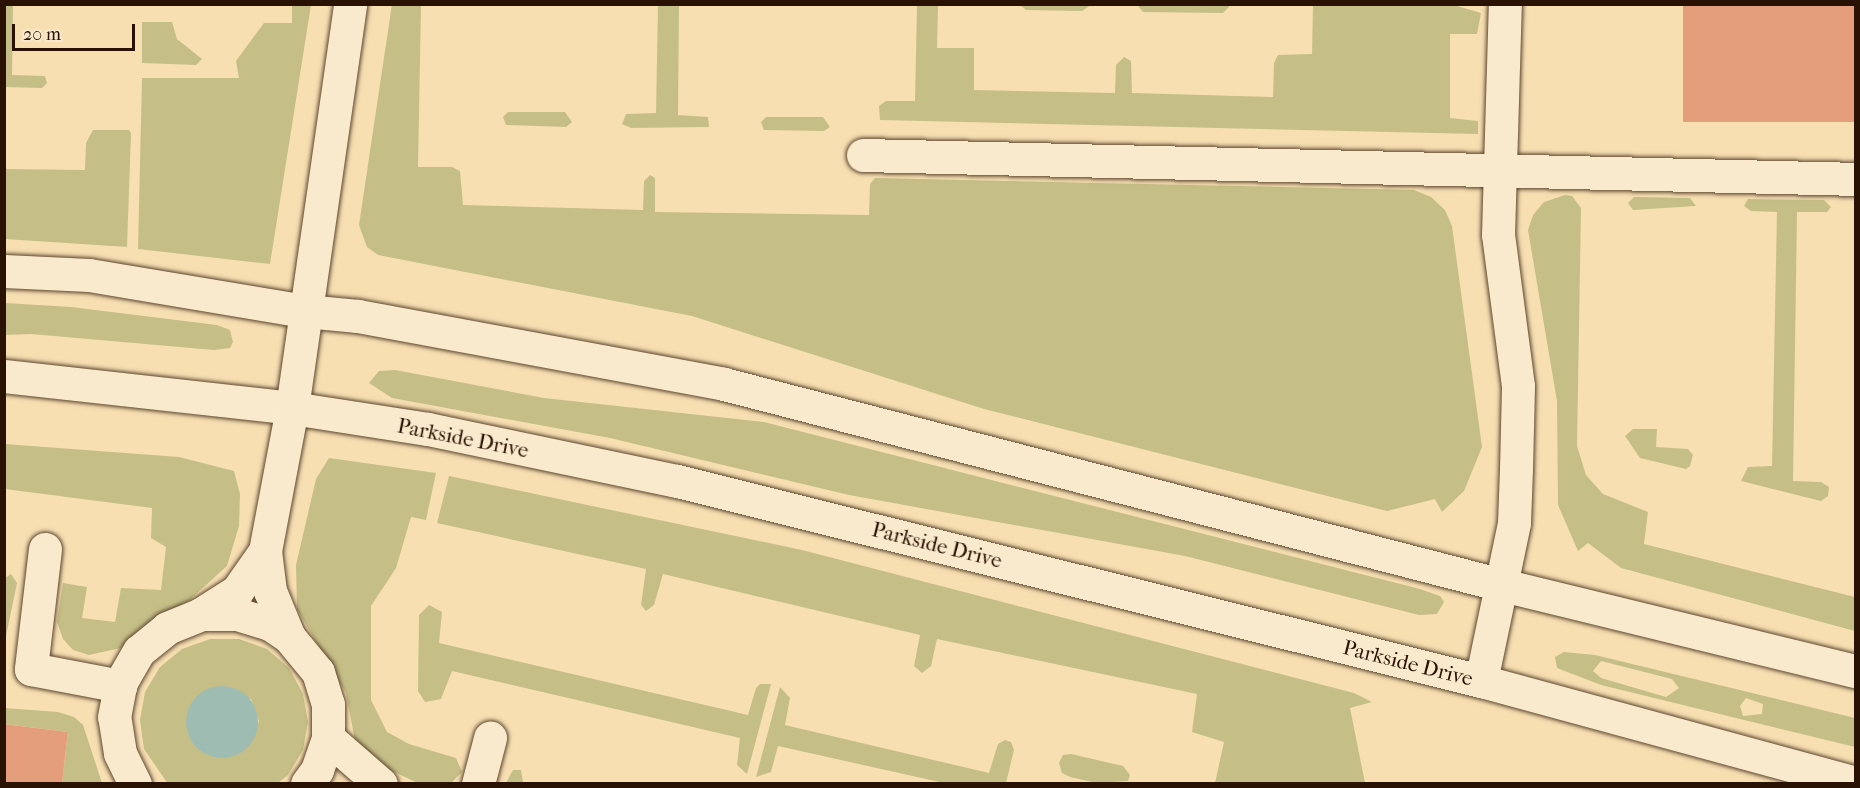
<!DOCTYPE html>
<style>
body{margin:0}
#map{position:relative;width:1860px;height:788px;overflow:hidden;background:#f7dfb2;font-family:"IM FELL French Canon",serif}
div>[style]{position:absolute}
.green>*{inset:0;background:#c5bf87}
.water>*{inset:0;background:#9ebcb2}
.round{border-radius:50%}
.building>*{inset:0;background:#e59e7c;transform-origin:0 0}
.roads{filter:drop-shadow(0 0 2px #5c452f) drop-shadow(0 0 2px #5c452f)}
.minor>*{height:33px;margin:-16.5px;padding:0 16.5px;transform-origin:16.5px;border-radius:16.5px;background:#faeacd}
span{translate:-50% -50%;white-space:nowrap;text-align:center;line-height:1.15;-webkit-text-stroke:5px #faeacd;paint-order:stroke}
.street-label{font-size:21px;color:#291203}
.frame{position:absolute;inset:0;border:6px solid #291203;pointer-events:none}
.scale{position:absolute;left:12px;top:24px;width:123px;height:27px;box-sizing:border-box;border:3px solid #291203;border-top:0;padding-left:8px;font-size:18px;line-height:21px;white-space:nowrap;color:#291203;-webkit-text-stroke:4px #faeacd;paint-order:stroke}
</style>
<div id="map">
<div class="green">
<div style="clip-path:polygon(5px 4px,13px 5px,12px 75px,45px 76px,47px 83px,42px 88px,5px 87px)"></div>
<div style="clip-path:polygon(392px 4px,421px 5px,418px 167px,452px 167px,460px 171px,463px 205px,643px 210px,644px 181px,650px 175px,655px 178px,655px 212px,869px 215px,870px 184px,875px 178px,1414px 190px,1431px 197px,1445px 210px,1452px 226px,1482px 447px,1464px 491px,1442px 512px,1435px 499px,1387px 511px,984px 409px,692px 316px,378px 255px,367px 247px,359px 225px)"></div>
<div style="clip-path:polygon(1450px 4px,1481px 13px,1477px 34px,1450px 34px,1450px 118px,1478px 121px,1478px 134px,880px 120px,879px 106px,886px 101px,915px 101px,917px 5px,938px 5px,937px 48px,974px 48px,974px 90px,1115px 93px,1116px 65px,1124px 57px,1131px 61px,1132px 93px,1273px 97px,1274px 63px,1278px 55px,1312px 54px,1313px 5px)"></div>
<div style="clip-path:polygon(292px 5px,311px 5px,270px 264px,138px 249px,142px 78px,239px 78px,236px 61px,264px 23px,292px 23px)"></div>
<div style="clip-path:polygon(658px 5px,679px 5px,678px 115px,708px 117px,709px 127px,631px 128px,622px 124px,626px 114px,656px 113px)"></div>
<div style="clip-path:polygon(1020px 5px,1091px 5px,1082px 11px,1026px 10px)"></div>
<div style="clip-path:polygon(1231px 5px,1223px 13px,1143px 12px,1138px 6px)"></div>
<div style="clip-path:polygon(142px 22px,172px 22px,177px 39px,202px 59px,196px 65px,142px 63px)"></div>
<div style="clip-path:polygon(508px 112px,565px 112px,572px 122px,566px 127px,506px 125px,503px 117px)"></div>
<div style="clip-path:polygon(766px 117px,823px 117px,830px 127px,824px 131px,764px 130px,761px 122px)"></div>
<div style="clip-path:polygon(93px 130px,129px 130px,131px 133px,127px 247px,5px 239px,5px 169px,85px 170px,86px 143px)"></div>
<div style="clip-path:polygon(1565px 195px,1572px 196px,1581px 208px,1577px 446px,1586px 475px,1603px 494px,1648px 512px,1644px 544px,1855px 597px,1855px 631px,1621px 568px,1588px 543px,1578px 551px,1558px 505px,1557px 401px,1528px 230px,1533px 215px,1544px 202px)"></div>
<div style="clip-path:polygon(1634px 197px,1690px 198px,1696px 206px,1633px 210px,1628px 203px)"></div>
<div style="clip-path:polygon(1748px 199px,1824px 200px,1831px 207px,1827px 212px,1797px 212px,1793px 481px,1821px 482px,1829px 487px,1828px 496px,1821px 501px,1741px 481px,1748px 467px,1772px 466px,1777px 212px,1751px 211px,1744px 206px)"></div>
<div style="clip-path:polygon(5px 303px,71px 307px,217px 325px,230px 330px,233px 342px,230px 348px,214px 350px,31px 334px,5px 335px)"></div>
<div style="clip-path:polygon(395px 370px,544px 398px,764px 422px,1420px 589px,1440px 596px,1444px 602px,1437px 614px,1419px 615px,1185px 556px,849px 495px,610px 438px,392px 398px,369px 383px,379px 371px)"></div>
<div style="clip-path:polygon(1633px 429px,1657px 429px,1656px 447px,1688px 449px,1693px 455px,1690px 466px,1686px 469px,1640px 458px,1625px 436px)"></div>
<div style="clip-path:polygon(5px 444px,179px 457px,234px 471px,240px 494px,239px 526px,227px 566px,185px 604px,150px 623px,121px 648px,89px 655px,73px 650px,63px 639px,57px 622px,63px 583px,87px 587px,82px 618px,115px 622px,121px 588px,161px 590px,166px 547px,151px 538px,152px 508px,5px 489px)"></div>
<div style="clip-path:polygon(329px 458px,436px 473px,426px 520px,411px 517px,396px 568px,371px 606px,371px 700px,387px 732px,409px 744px,456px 758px,462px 772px,451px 783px,418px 783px,377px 764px,356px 746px,346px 693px,297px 609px,296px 565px,316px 479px)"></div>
<div style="clip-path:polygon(449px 476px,802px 550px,1354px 693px,1372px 702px,1350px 708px,1365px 783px,1215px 783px,1224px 742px,1192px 732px,1197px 694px,937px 639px,931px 666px,922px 673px,914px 666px,920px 635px,663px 574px,654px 605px,646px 611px,641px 605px,646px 569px,437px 523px)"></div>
<div style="clip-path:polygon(11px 574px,17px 583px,5px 641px,5px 578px)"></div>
<div style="clip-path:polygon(429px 605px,442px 612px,439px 643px,748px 715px,756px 688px,760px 684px,771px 684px,747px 774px,737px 765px,740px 738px,452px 671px,441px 699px,425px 702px,418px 691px,419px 615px)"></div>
<div style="clip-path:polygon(evenodd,210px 639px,239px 639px,267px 649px,289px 668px,303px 694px,308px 722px,303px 750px,288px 775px,278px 783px,168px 784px,144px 749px,140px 720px,145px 692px,160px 667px,182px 649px,210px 639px,251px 699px,259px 722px,228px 757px,204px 753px,188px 733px,188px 712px,251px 699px)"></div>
<div style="clip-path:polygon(evenodd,1564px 652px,1595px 655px,1855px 718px,1855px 747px,1601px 685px,1557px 668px,1555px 657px,1564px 652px,1601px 661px,1672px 679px,1679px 688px,1666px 697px,1601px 678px,1593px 671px,1601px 661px,1564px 652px,1746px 698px,1763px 704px,1762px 714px,1743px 716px,1740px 706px,1746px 698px)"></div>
<div style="clip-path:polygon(780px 687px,790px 698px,785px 725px,989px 773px,998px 744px,1005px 740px,1011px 742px,1014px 750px,1006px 783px,944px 783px,778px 746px,771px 772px,756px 777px)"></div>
<div style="clip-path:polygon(4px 708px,58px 712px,74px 717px,83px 725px,102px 783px,62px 783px,68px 732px,5px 724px)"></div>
<div style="clip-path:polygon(1071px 754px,1123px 766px,1130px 775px,1128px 781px,1097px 783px,1070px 777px,1062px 773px,1059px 763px,1063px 755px)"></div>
<div style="clip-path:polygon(513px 770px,521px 770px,523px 783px,506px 783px)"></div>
</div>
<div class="water">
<div class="round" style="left:186px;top:686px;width:72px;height:72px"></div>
</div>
<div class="building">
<div style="left:1683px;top:4px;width:173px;height:118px"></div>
<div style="clip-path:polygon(4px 724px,68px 732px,62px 783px,4px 783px)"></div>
</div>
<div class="roads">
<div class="minor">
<div style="left:863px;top:155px;width:993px;rotate:1.38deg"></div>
<div style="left:4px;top:271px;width:85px;rotate:2.7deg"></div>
<div style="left:89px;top:275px;width:219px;rotate:9.5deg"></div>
<div style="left:305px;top:311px;width:53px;rotate:5.4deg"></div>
<div style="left:358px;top:316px;width:372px;rotate:10.5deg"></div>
<div style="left:724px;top:384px;width:804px;rotate:14.49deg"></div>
<div style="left:1502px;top:585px;width:364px;rotate:13.7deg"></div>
<div style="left:4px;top:376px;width:290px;rotate:6.3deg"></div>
<div style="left:292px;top:408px;width:138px;rotate:8.8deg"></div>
<div style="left:428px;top:429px;width:254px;rotate:11.8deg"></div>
<div style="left:677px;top:481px;width:829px;rotate:13.97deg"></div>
<div style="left:1481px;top:681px;width:389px;rotate:15.2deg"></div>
<div style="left:45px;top:549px;width:121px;rotate:96.7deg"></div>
<div style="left:31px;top:669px;width:91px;rotate:10.8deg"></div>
<div style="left:201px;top:614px;width:43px;rotate:-32.6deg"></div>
<div style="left:237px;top:591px;width:49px;rotate:-55deg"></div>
<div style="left:289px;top:637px;width:50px;rotate:-112.4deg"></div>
<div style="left:270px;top:591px;width:40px;rotate:-97.1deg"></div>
<div style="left:265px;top:551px;width:146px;rotate:-79.3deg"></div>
<div style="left:292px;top:408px;width:408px;rotate:-81.8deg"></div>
<div style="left:1481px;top:681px;width:161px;rotate:-78.2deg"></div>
<div style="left:1514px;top:523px;width:54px;rotate:-87.9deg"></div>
<div style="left:1516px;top:469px;width:83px;rotate:-88.6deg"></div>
<div style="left:1518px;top:386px;width:152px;rotate:-97.5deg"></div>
<div style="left:1498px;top:235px;width:231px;rotate:-88.3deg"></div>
<div style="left:328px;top:738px;width:70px;rotate:41deg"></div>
<div style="left:135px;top:784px;width:34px;rotate:-116deg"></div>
<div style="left:120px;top:753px;width:36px;rotate:-99deg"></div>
<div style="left:114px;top:717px;width:36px;rotate:-79deg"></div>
<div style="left:121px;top:682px;width:36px;rotate:-60deg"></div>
<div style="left:139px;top:651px;width:36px;rotate:-39deg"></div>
<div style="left:167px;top:628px;width:37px;rotate:-22deg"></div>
<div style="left:201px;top:614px;width:36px"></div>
<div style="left:237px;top:614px;width:34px;rotate:17deg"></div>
<div style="left:270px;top:624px;width:23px;rotate:34deg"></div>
<div style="left:289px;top:637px;width:45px;rotate:50.4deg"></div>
<div style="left:318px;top:672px;width:34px;rotate:73deg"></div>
<div style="left:328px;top:704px;width:34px;rotate:90deg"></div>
<div style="left:328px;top:738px;width:34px;rotate:109deg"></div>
<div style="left:317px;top:770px;width:17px;rotate:126deg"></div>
<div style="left:478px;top:784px;width:48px;rotate:-75.4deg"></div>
</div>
</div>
<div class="street-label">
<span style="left:463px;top:438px;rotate:11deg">Parkside Drive</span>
<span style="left:937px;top:545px;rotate:14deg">Parkside Drive</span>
<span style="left:1408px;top:663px;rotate:14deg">Parkside Drive</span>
</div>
<div class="frame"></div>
<div class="scale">20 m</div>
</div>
